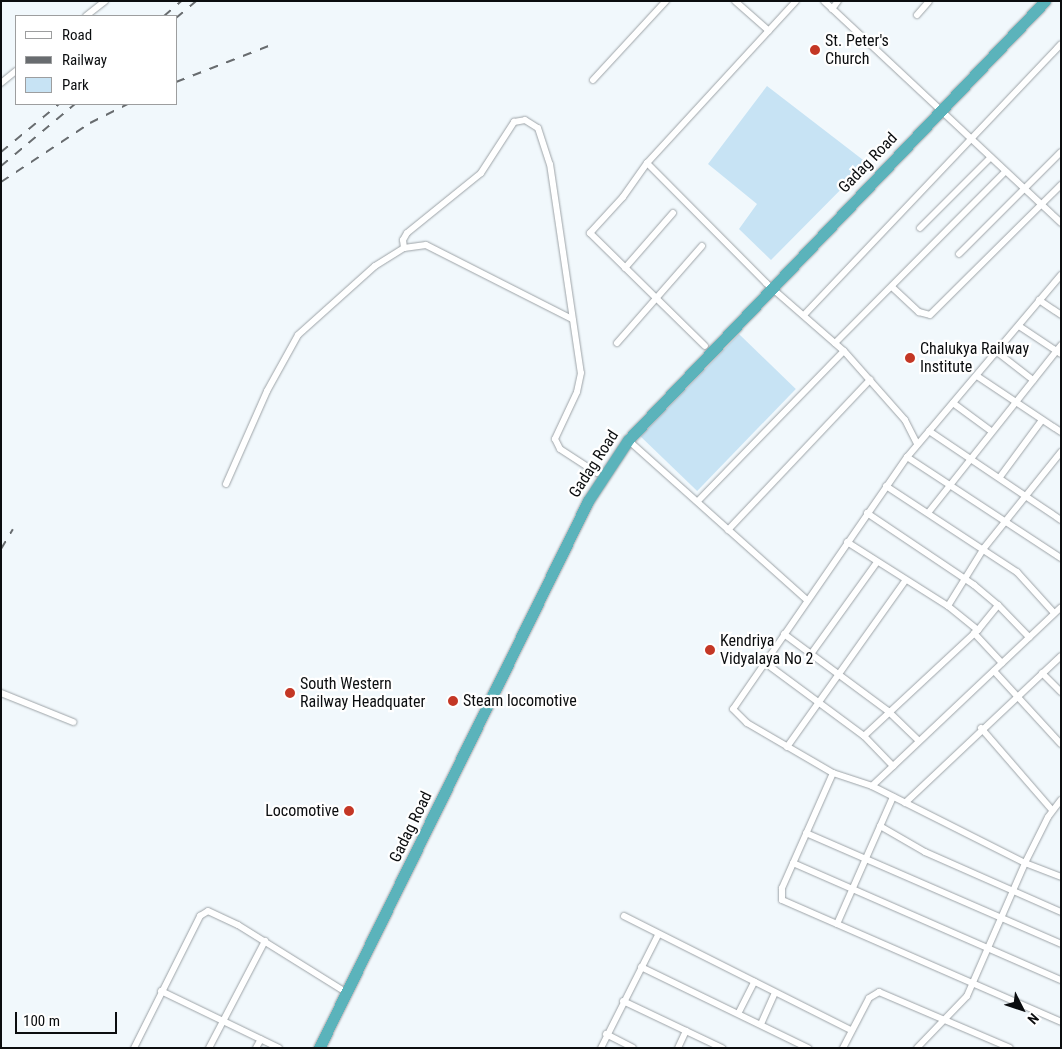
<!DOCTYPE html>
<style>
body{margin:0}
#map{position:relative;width:1062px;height:1049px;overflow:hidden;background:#f1f8fc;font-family:"Roboto Condensed",sans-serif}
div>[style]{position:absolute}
.green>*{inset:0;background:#c7e3f4;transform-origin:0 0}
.roads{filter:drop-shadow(0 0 1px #9da3a7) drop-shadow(0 0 1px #9da3a7)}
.minor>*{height:6px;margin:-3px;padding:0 3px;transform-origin:3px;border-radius:3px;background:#fff}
.trunk>*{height:11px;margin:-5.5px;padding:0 5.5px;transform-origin:5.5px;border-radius:5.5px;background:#5bb3bb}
.rail>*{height:2px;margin-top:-1px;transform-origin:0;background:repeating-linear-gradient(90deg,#686c6f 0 9px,transparent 0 18px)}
.dots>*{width:14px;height:14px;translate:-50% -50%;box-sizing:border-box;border:2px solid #fff;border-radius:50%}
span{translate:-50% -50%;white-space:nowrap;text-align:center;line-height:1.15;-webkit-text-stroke:4.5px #fff;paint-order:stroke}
.poi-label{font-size:16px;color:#0b0d0f}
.left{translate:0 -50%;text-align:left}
.right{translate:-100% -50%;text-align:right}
.street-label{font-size:16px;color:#0b0d0f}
.frame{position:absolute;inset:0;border:2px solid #0b0d0f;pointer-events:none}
.legend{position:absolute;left:15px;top:15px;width:162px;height:90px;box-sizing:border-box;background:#fff;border:1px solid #9d9e9f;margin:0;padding:6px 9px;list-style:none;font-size:15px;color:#0b0d0f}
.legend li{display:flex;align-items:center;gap:10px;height:25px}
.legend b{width:25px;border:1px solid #9d9e9f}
.north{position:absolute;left:997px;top:984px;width:50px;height:50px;-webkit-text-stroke:4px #fff;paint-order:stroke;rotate:131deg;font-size:14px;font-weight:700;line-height:20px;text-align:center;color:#0b0d0f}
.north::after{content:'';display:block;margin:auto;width:18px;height:22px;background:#0b0d0f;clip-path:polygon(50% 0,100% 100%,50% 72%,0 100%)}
.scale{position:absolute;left:15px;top:1012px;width:102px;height:22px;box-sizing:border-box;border:2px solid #0b0d0f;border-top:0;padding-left:6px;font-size:15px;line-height:18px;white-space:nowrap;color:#0b0d0f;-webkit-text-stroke:4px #fff;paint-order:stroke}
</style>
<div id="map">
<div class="green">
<div style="clip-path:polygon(767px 86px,867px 163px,771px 260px,739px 229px,757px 204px,708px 164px)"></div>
<div style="left:739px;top:334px;width:79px;height:142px;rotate:44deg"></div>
</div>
<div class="roads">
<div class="minor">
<div style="left:735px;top:1px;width:45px;rotate:41.4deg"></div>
<div style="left:796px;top:1px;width:220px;rotate:132.6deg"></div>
<div style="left:647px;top:163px;width:169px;rotate:45.2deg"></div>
<div style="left:766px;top:283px;width:103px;rotate:41.1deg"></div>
<div style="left:844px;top:351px;width:92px;rotate:48.5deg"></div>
<div style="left:905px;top:420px;width:27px;rotate:63deg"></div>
<div style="left:824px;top:1px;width:325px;rotate:43.1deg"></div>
<div style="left:832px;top:9px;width:10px;rotate:-53deg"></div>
<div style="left:917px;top:15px;width:18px;rotate:-49deg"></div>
<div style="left:86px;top:16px;width:24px;rotate:-38deg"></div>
<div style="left:593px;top:80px;width:108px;rotate:-47.3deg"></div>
<div style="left:1px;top:83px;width:19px;rotate:-39deg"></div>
<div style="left:647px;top:163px;width:42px;rotate:125.2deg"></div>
<div style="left:623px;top:197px;width:49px;rotate:132.5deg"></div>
<div style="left:590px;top:233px;width:161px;rotate:44.5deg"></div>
<div style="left:920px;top:228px;width:99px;rotate:-45deg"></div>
<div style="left:404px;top:248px;width:8px;rotate:-97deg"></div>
<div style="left:403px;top:240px;width:8px;rotate:-60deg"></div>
<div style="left:407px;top:233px;width:95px;rotate:-39deg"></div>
<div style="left:481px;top:173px;width:61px;rotate:-57.1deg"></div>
<div style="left:514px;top:122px;width:11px;rotate:-10deg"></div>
<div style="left:525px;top:120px;width:15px;rotate:32deg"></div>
<div style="left:538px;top:128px;width:38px;rotate:72deg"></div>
<div style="left:550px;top:164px;width:211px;rotate:81.6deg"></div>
<div style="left:581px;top:373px;width:19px;rotate:102deg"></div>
<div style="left:577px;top:392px;width:52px;rotate:115.1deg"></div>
<div style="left:555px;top:439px;width:11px;rotate:63deg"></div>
<div style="left:560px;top:449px;width:44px;rotate:33deg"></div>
<div style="left:959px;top:254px;width:144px;rotate:-45deg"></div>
<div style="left:625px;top:268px;width:73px;rotate:-48.9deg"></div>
<div style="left:1061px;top:275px;width:238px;rotate:130.2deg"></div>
<div style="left:907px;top:457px;width:306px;rotate:124.6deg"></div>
<div style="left:733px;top:709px;width:20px;rotate:45deg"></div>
<div style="left:747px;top:723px;width:99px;rotate:30.2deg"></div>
<div style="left:833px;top:773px;width:41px;rotate:18.4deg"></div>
<div style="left:872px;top:786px;width:171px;rotate:26.7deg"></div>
<div style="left:1025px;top:863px;width:39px;rotate:21deg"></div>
<div style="left:892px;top:287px;width:37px;rotate:43deg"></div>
<div style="left:919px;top:312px;width:11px;rotate:15deg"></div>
<div style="left:930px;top:315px;width:185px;rotate:-44.8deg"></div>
<div style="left:1039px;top:300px;width:27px;rotate:34deg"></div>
<div style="left:804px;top:315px;width:373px;rotate:-46.5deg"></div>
<div style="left:1019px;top:326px;width:50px;rotate:33.7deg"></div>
<div style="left:617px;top:343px;width:129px;rotate:-48.8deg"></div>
<div style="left:835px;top:343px;width:241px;rotate:-45.2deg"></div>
<div style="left:997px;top:352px;width:46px;rotate:37.9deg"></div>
<div style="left:977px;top:376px;width:101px;rotate:33.7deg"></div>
<div style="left:953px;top:403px;width:47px;rotate:36.4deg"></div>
<div style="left:929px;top:431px;width:159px;rotate:34deg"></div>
<div style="left:628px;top:440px;width:240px;rotate:41.8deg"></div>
<div style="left:907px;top:457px;width:184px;rotate:33.3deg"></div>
<div style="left:1000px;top:477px;width:71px;rotate:-53.6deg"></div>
<div style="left:226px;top:484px;width:102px;rotate:-66.2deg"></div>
<div style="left:267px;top:391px;width:64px;rotate:-61deg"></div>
<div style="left:298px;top:335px;width:103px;rotate:-41.9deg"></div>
<div style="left:375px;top:266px;width:34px;rotate:-32deg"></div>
<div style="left:404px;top:248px;width:22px;rotate:-8deg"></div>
<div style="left:426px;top:245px;width:164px;rotate:26.9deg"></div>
<div style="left:886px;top:486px;width:157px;rotate:33.3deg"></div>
<div style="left:1017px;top:572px;width:55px;rotate:47.9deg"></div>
<div style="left:698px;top:501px;width:209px;rotate:-45.8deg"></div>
<div style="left:867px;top:513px;width:129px;rotate:33.9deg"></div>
<div style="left:974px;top:585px;width:31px;rotate:40deg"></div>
<div style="left:928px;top:513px;width:214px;rotate:-51.6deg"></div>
<div style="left:728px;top:530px;width:207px;rotate:-46.6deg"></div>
<div style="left:847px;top:542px;width:120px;rotate:32.4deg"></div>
<div style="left:948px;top:606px;width:38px;rotate:39deg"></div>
<div style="left:948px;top:606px;width:68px;rotate:-58.2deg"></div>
<div style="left:984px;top:548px;width:123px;rotate:-51.3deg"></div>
<div style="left:974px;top:633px;width:41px;rotate:47deg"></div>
<div style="left:784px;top:634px;width:129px;rotate:36.5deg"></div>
<div style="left:888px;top:711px;width:43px;rotate:44.1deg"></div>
<div style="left:811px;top:654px;width:113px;rotate:-54.3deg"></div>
<div style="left:764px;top:662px;width:124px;rotate:36.5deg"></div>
<div style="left:864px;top:736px;width:42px;rotate:46deg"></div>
<div style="left:994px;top:671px;width:99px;rotate:47.5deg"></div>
<div style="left:1042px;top:673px;width:27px;rotate:45deg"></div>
<div style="left:1px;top:693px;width:78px;rotate:21.9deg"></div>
<div style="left:981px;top:728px;width:108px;rotate:49.1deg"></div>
<div style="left:864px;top:736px;width:156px;rotate:-42.9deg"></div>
<div style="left:978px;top:630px;width:32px;rotate:-51deg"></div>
<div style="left:998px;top:605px;width:45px;rotate:45.9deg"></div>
<div style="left:787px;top:747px;width:204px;rotate:-54.6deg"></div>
<div style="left:833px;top:773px;width:126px;rotate:113.9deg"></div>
<div style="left:782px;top:888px;width:12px;rotate:90deg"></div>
<div style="left:782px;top:900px;width:305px;rotate:23.6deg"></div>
<div style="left:872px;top:786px;width:260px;rotate:-43.4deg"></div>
<div style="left:905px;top:803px;width:214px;rotate:-43.3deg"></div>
<div style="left:880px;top:826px;width:52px;rotate:30deg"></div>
<div style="left:925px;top:852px;width:149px;rotate:23.8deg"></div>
<div style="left:806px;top:833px;width:278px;rotate:23.5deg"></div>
<div style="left:793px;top:863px;width:292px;rotate:23.6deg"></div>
<div style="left:624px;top:916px;width:254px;rotate:26.7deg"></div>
<div style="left:837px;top:924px;width:139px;rotate:-66.2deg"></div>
<div style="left:641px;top:967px;width:186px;rotate:25.9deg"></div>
<div style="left:161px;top:991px;width:131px;rotate:25.8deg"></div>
<div style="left:623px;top:1001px;width:110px;rotate:25.4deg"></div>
<div style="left:739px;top:1012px;width:34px;rotate:-63deg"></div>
<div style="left:761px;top:1024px;width:34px;rotate:-66deg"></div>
<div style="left:606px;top:1034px;width:30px;rotate:27deg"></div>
<div style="left:134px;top:1048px;width:148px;rotate:-63.4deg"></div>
<div style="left:200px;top:916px;width:9px;rotate:-32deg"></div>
<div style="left:208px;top:911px;width:33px;rotate:25deg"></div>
<div style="left:238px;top:925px;width:121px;rotate:31.9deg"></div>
<div style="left:209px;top:1048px;width:121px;rotate:-62.4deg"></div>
<div style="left:256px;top:1048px;width:10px;rotate:-61deg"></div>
<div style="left:601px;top:1048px;width:127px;rotate:-63.2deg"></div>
<div style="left:678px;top:1048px;width:19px;rotate:-65deg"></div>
<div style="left:843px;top:1048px;width:56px;rotate:-62.5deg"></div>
<div style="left:869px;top:998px;width:12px;rotate:-31deg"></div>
<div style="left:879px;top:992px;width:142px;rotate:23.1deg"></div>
<div style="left:917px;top:1048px;width:72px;rotate:-46.1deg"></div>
<div style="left:967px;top:996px;width:145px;rotate:-66.4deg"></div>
<div style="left:1025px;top:863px;width:51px;rotate:-63.4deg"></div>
<div style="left:1048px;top:817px;width:21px;rotate:-53deg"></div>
</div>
<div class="trunk">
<div style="left:319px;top:1048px;width:610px;rotate:-63.81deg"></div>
<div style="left:588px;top:501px;width:73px;rotate:-56.7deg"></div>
<div style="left:628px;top:440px;width:605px;rotate:-46.47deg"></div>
</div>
</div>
<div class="rail">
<div style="left:164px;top:16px;width:23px;rotate:-41deg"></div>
<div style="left:176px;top:18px;width:26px;rotate:-40deg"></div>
<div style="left:176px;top:82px;width:102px;rotate:-21.3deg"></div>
<div style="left:1px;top:152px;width:75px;rotate:-39.6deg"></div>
<div style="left:1px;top:166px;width:97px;rotate:-40deg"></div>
<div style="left:1px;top:182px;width:107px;rotate:-33.5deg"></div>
<div style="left:90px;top:123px;width:42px;rotate:-26.6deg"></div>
<div style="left:1px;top:549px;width:23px;rotate:-59deg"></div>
</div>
<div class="dots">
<div style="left:815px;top:50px;background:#c43725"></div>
<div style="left:910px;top:358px;background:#c43725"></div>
<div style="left:710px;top:650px;background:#c43725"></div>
<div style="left:290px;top:693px;background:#c43725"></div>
<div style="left:453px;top:701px;background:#c43725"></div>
<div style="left:349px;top:811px;background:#c43725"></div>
</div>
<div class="poi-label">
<span class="left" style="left:825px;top:50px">St. Peter's<br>Church</span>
<span class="left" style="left:920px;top:358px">Chalukya Railway<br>Institute</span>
<span class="left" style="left:720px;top:650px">Kendriya<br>Vidyalaya No 2</span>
<span class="left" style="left:300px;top:693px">South Western<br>Railway Headquater</span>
<span class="left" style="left:463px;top:701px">Steam locomotive</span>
<span class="right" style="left:339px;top:811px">Locomotive</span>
</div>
<div class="street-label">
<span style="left:868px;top:163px;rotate:-46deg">Gadag Road</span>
<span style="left:594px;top:464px;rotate:-57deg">Gadag Road</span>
<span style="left:411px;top:827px;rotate:-64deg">Gadag Road</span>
</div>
<div class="frame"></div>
<ul class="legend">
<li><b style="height:6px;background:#fff"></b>Road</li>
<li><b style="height:6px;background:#686c6f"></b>Railway</li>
<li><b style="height:14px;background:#c7e3f4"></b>Park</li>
</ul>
<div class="north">N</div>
<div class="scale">100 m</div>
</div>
